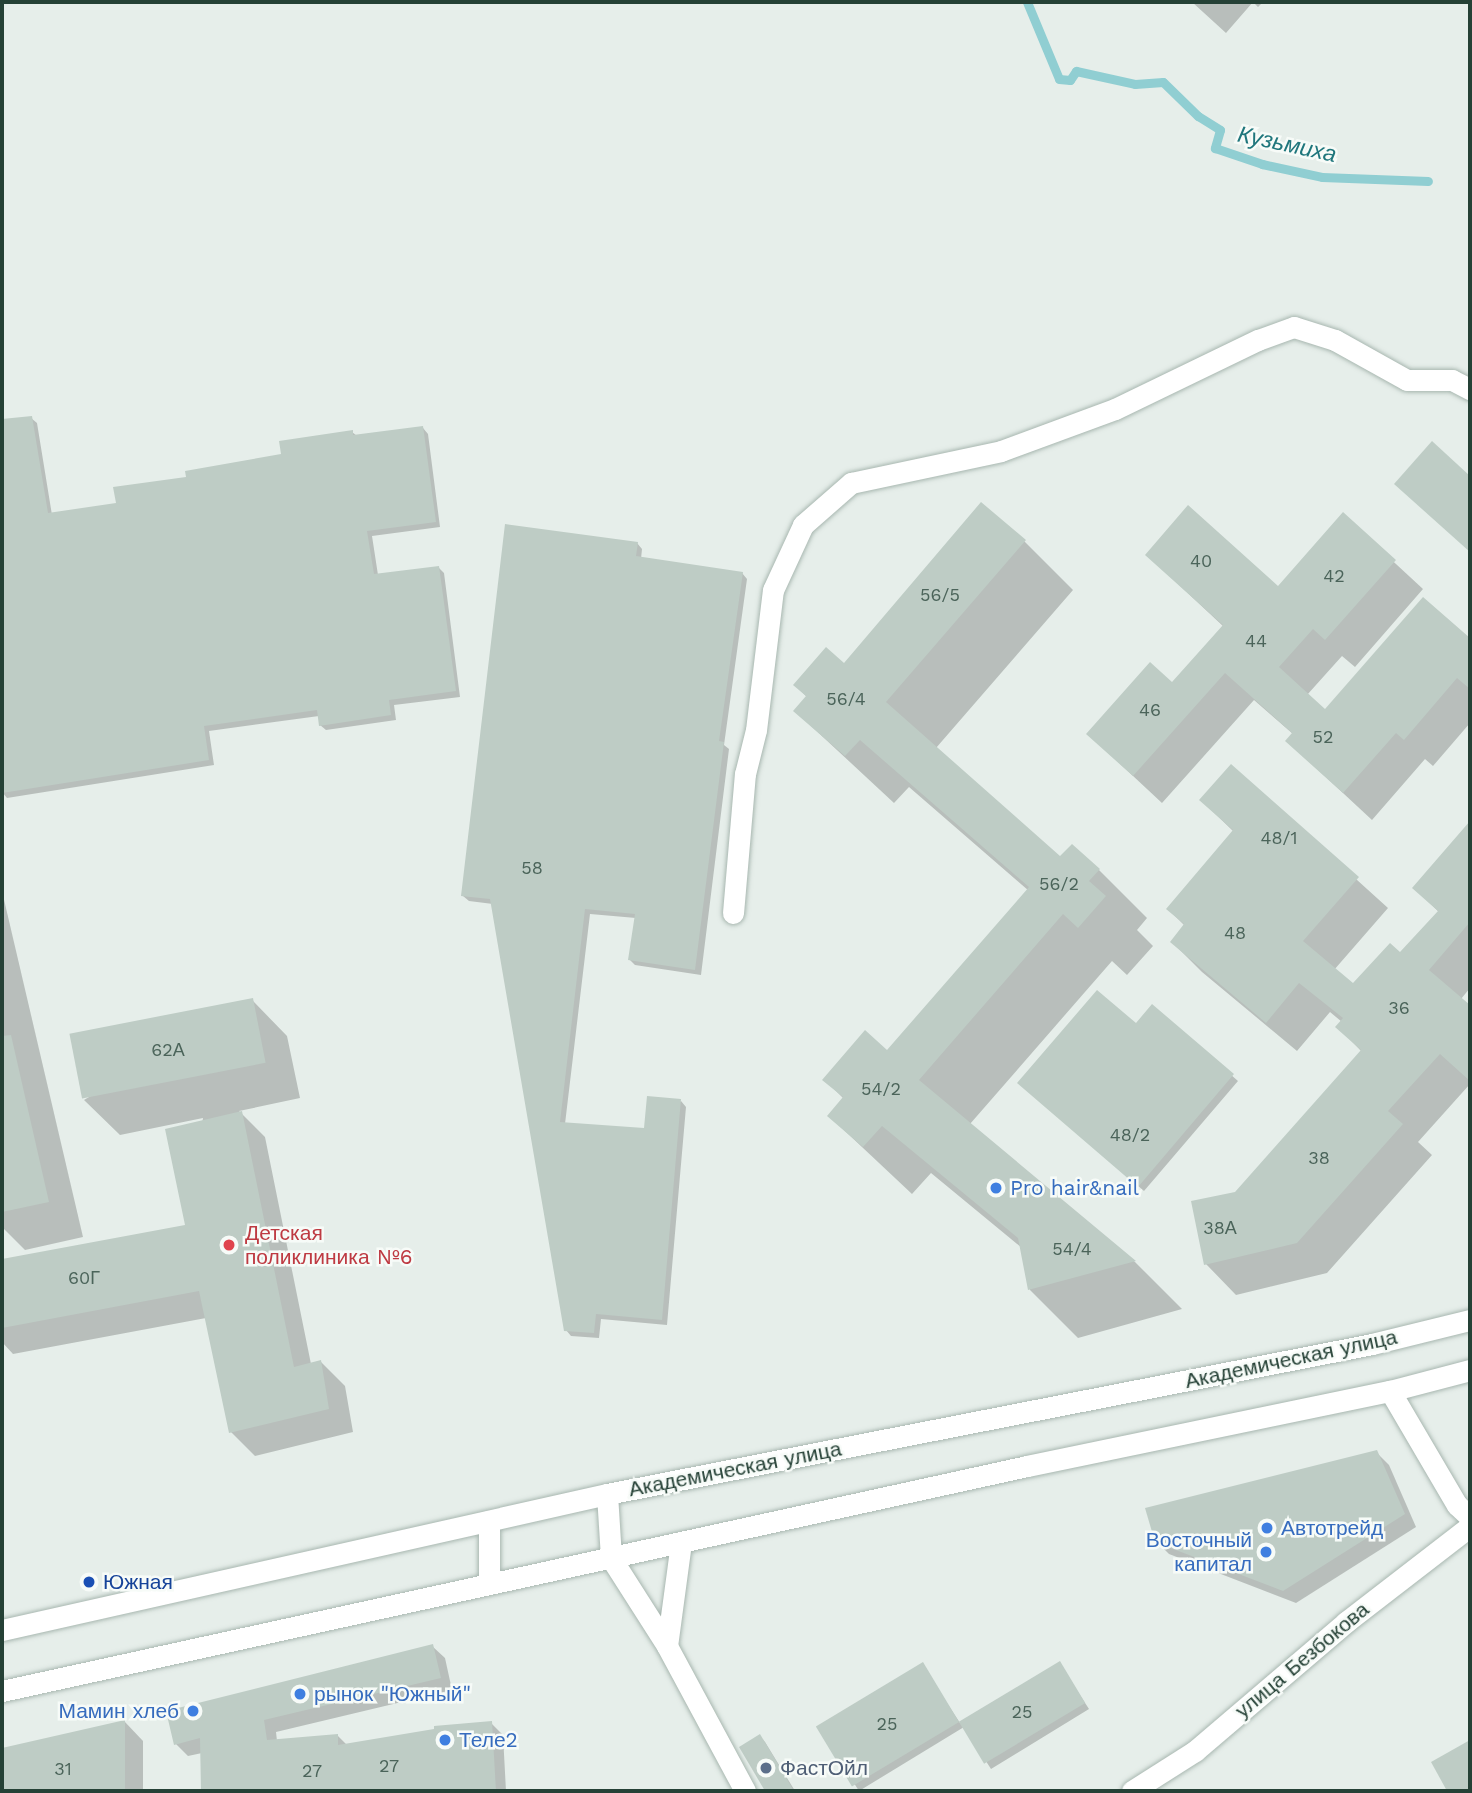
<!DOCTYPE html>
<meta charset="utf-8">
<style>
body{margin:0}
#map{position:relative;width:1472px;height:1793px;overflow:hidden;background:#e6eeea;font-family:"Work Sans",sans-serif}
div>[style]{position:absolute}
.shadow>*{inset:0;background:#0003}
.stream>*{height:9px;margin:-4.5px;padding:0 4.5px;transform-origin:4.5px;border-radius:4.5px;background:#90ced2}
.building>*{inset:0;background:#beccc5;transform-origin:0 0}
.roads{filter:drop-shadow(0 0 2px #a8b7b0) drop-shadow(0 0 2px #a8b7b0)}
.minor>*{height:21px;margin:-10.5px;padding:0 10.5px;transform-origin:10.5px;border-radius:10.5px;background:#fff}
.tertiary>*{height:21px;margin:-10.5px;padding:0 10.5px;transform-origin:10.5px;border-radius:10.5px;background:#fff}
.secondary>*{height:21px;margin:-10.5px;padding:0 10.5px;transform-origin:10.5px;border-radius:10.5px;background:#fff}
.dots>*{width:19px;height:19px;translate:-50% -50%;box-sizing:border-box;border:4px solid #f7fbf8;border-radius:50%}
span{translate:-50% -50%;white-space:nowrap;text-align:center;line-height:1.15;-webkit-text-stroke:5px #f7fbf8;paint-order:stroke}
.number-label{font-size:18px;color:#4b645a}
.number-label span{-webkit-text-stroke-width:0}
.shop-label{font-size:21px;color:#366cbe}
.left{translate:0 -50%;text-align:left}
.right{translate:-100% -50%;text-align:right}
.health-label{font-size:21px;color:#be3a42}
.street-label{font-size:21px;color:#254136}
.transit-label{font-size:21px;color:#164399}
.service-label{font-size:21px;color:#4e5e75}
.water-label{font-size:23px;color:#1f767c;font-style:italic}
.frame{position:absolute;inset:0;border:4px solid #254136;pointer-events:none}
</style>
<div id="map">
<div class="shadow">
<div style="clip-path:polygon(1192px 2px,1263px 2px,1258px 7px,1253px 2px,1226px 33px)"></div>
<div style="clip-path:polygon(31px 418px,37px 423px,52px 515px,118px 505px,188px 479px,283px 455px,352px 432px,357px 436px,423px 428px,428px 434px,440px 527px,372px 536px,378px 575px,439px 568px,444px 573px,460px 697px,394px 705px,396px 720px,326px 730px,320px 725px,319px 716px,209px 731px,214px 765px,7px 798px,2px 792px,2px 421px)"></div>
<div style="clip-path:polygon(1343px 515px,1423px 589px,1355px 667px,1342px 656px,1307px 695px,1325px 711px,1424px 599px,1470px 640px,1470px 723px,1433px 766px,1425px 759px,1372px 820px,1287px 741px,1293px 734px,1254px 700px,1162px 803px,1088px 734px,1172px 685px,1224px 627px,1147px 555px,1278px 588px)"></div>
<div style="clip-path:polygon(1024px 541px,1073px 590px,936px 748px,1061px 859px,1099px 870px,1147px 918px,1137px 930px,1153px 946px,1127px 975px,1112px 961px,970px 1124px,1135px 1262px,1182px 1309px,1078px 1338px,1030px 1290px,1022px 1248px,931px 1173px,912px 1194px,829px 1116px,844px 1099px,825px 1080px,887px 1052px,1029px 891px,909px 787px,894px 803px,795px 711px,807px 697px,795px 685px,844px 665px)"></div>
<div style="clip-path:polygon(637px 543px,642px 549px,641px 559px,742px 573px,747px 579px,724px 745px,729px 749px,701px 975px,635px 965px,630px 960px,636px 918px,590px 914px,565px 1124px,646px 1130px,681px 1101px,686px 1107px,667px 1325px,601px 1319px,599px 1338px,571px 1336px,566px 1330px,493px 904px,469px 901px,463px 896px)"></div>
<div style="clip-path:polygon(1231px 766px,1388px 908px,1334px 970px,1353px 986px,1400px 955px,1439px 912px,1414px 888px,1470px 824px,1470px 988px,1461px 999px,1470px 1008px,1470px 1084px,1418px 1142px,1432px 1155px,1327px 1273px,1236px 1295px,1206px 1264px,1236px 1194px,1362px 1052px,1338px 1027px,1342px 1022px,1330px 1012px,1297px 1051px,1202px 972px,1172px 942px,1185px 926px,1168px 909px,1234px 832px,1201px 800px)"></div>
<div style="clip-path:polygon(2px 891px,83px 1237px,25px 1250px,2px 1227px)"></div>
<div style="clip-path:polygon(252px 1000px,287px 1036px,300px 1098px,239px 1111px,265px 1137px,311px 1364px,321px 1362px,345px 1386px,353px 1432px,255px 1456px,231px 1432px,206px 1318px,13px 1354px,2px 1342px,2px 1261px,187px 1226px,203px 1118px,120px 1135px,84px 1100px)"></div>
<div style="clip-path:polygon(1152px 1006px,1238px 1081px,1144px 1191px,1025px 1088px,1136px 1025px)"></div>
<div style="clip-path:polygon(1376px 1452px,1389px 1465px,1416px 1527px,1296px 1603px,1169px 1554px,1156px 1541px)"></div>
<div style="clip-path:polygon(432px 1646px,445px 1658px,452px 1690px,276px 1732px,277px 1741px,338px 1736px,347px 1745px,491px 1723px,503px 1735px,506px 1791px,203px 1791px,202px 1753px,188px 1756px,176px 1744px)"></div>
<div style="clip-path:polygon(1059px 1663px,1089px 1709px,991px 1769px,964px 1727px,859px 1791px,818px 1727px,922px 1665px,960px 1723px)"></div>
<div style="clip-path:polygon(125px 1722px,143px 1741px,143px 1791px,2px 1791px,2px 1750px)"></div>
<div style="clip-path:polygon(759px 1736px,765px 1742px,795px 1791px,767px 1791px,741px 1747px)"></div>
</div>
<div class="stream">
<div style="left:1027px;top:2px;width:83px;rotate:67.4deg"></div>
<div style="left:1059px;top:79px;width:11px;rotate:5deg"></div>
<div style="left:1070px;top:80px;width:11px;rotate:-56deg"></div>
<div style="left:1076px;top:71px;width:60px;rotate:12.4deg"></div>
<div style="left:1135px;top:84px;width:28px;rotate:-4deg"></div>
<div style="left:1163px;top:82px;width:49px;rotate:44.2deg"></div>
<div style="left:1198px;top:116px;width:26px;rotate:32deg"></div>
<div style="left:1220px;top:130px;width:19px;rotate:106deg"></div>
<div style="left:1215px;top:148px;width:50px;rotate:18.8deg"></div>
<div style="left:1262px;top:164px;width:61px;rotate:12.2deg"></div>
<div style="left:1322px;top:177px;width:106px;rotate:2.2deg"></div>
</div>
<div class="building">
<div style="clip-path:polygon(32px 416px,48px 513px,116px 503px,113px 487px,186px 477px,185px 471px,281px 454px,279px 441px,353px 430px,353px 435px,423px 426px,436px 522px,367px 531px,374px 574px,439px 566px,456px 691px,389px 700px,391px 715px,319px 726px,317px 710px,204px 726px,209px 760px,2px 793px,2px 419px)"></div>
<div style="clip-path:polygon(1432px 441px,1470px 476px,1470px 552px,1394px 484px)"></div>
<div style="clip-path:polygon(981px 502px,1026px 540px,886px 702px,1060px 856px,1072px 844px,1100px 869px,1089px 881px,1106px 896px,1078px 928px,1063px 914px,919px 1080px,1136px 1261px,1028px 1290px,1018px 1238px,882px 1126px,863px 1147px,827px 1116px,843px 1097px,822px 1080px,865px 1030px,887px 1050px,1029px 887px,860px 740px,845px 756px,793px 711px,806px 696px,793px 685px,826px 647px,844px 663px)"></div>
<div style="clip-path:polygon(1188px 505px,1278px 586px,1343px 512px,1396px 560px,1325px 640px,1313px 629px,1279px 667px,1325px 709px,1423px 597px,1470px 638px,1470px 689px,1457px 678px,1404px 740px,1396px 733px,1343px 793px,1285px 741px,1292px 733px,1225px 673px,1133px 776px,1086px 734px,1150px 662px,1172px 682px,1223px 625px,1145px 555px)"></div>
<div style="clip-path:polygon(505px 524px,638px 542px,636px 556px,743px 572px,719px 741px,724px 742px,695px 970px,628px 960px,635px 914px,585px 909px,560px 1122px,644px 1128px,647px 1096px,681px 1099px,662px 1320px,596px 1314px,594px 1333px,564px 1331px,490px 899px,461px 896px)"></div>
<div style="clip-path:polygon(1231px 764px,1359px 877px,1303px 941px,1353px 983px,1390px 943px,1400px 952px,1438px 911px,1412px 888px,1470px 821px,1470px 922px,1429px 970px,1470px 1005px,1470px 1081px,1440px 1054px,1388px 1111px,1403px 1124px,1297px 1243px,1204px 1265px,1191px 1201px,1235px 1192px,1361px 1050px,1335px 1027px,1343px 1018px,1299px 983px,1266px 1023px,1170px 942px,1184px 924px,1166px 909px,1233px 830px,1199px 800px)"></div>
<div style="clip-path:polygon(1097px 990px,1136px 1023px,1152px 1004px,1234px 1074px,1138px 1187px,1017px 1083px)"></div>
<div style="left:253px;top:998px;width:66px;height:187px;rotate:79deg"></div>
<div style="clip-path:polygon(11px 1035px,49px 1202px,2px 1212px,2px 1036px)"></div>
<div style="clip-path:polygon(242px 1111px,294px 1367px,321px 1360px,329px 1409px,229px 1433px,199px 1291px,2px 1328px,2px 1259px,185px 1225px,165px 1129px)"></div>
<div style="clip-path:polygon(1377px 1450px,1405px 1514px,1283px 1591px,1155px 1542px,1145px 1508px)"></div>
<div style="clip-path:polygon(433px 1644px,441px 1678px,264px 1720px,267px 1740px,338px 1734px,338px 1745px,434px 1729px,434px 1726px,492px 1721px,496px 1791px,201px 1791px,200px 1738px,174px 1745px,166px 1711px)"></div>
<div style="left:1060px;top:1661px;width:49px;height:118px;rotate:59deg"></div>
<div style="left:923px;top:1662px;width:70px;height:125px;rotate:59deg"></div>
<div style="clip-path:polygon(125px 1720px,125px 1791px,2px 1791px,2px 1748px)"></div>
<div style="clip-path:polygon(760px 1734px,794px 1791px,765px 1791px,739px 1747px)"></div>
<div style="clip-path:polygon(1470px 1740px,1470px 1791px,1447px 1791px,1431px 1762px)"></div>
</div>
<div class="roads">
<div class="minor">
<div style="left:733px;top:913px;width:140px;rotate:-85.1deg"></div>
<div style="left:745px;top:774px;width:45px;rotate:-76deg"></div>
<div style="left:756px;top:730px;width:141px;rotate:-83.1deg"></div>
<div style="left:773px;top:590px;width:72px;rotate:-65.2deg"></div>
<div style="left:803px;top:525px;width:64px;rotate:-41.2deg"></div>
<div style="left:851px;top:483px;width:153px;rotate:-12deg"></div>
<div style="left:1001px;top:451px;width:121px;rotate:-20.2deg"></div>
<div style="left:1115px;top:409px;width:159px;rotate:-25.8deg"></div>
<div style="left:1258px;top:340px;width:38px;rotate:-20deg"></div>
<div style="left:1294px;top:327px;width:43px;rotate:17.6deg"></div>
<div style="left:1335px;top:340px;width:82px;rotate:29.1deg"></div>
<div style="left:1407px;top:380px;width:45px"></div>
<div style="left:1452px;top:380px;width:20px;rotate:27deg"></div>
<div style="left:1390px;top:1391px;width:132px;rotate:59.6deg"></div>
<div style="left:1457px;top:1505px;width:18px;rotate:43deg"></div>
<div style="left:1132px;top:1791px;width:75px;rotate:-32.4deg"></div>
<div style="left:1195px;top:1751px;width:199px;rotate:-40.5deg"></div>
<div style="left:1346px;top:1622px;width:157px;rotate:-37.7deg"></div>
</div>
<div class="tertiary">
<div style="left:607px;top:1494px;width:64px;rotate:86.4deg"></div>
<div style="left:611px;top:1558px;width:104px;rotate:57.5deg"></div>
<div style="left:667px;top:1646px;width:165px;rotate:61.7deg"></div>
<div style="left:667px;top:1646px;width:105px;rotate:-82.3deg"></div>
</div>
<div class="secondary">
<div style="left:489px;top:1521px;width:63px;rotate:90deg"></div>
<div style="left:2px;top:1630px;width:620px;rotate:-12.67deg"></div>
<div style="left:607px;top:1494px;width:780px;rotate:-11.09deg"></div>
<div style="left:1372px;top:1344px;width:101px;rotate:-13.8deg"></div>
<div style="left:2px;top:1691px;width:1049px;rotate:-12.38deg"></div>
<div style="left:1027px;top:1466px;width:371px;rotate:-11.7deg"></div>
<div style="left:1390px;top:1391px;width:83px;rotate:-14.7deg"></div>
</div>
</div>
<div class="dots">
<div style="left:996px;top:1188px;background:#3f7fe0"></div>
<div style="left:229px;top:1245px;background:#e0444e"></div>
<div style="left:1267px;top:1528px;background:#3f7fe0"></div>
<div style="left:1266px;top:1552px;background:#3f7fe0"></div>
<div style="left:89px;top:1582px;background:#1a4fb4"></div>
<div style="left:300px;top:1694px;background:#3f7fe0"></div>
<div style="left:193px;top:1711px;background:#3f7fe0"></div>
<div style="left:445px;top:1740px;background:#3f7fe0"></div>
<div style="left:766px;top:1768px;background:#5c6f8a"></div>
</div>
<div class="number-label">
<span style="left:1201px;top:561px">40</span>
<span style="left:1334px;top:576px">42</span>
<span style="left:940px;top:595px">56/5</span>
<span style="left:1256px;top:641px">44</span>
<span style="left:846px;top:699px">56/4</span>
<span style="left:1150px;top:710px">46</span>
<span style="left:1323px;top:737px">52</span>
<span style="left:1279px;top:838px">48/1</span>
<span style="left:532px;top:868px">58</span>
<span style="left:1059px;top:884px">56/2</span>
<span style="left:1235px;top:933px">48</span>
<span style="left:1399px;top:1008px">36</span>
<span style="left:168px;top:1050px">62А</span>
<span style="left:881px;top:1089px">54/2</span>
<span style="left:1130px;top:1135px">48/2</span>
<span style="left:1319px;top:1158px">38</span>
<span style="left:1220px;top:1228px">38А</span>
<span style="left:1072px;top:1249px">54/4</span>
<span style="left:84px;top:1278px">60Г</span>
<span style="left:1022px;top:1712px">25</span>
<span style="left:887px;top:1724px">25</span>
<span style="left:389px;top:1766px">27</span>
<span style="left:63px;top:1769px">31</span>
<span style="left:312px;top:1771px">27</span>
</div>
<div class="shop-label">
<span class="left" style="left:1010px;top:1188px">Pro hair&amp;nail</span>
<span class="left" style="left:1281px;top:1528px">Автотрейд</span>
<span class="right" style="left:1252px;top:1552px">Восточный<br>капитал</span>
<span class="left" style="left:314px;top:1694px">рынок "Южный"</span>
<span class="right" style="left:179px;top:1711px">Мамин хлеб</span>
<span class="left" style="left:459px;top:1740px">Теле2</span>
</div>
<div class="health-label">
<span class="left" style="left:245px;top:1245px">Детская<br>поликлиника №6</span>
</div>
<div class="street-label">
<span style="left:1291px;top:1359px;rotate:-12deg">Академическая улица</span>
<span style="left:735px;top:1469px;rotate:-11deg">Академическая улица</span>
<span style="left:1302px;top:1660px;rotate:-40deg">улица Безбокова</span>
</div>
<div class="transit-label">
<span class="left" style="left:103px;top:1582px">Южная</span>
</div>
<div class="service-label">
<span class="left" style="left:780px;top:1768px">ФастОйл</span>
</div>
<div class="water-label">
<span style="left:1287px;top:145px;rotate:12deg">Кузьмиха</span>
</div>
<div class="frame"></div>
</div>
